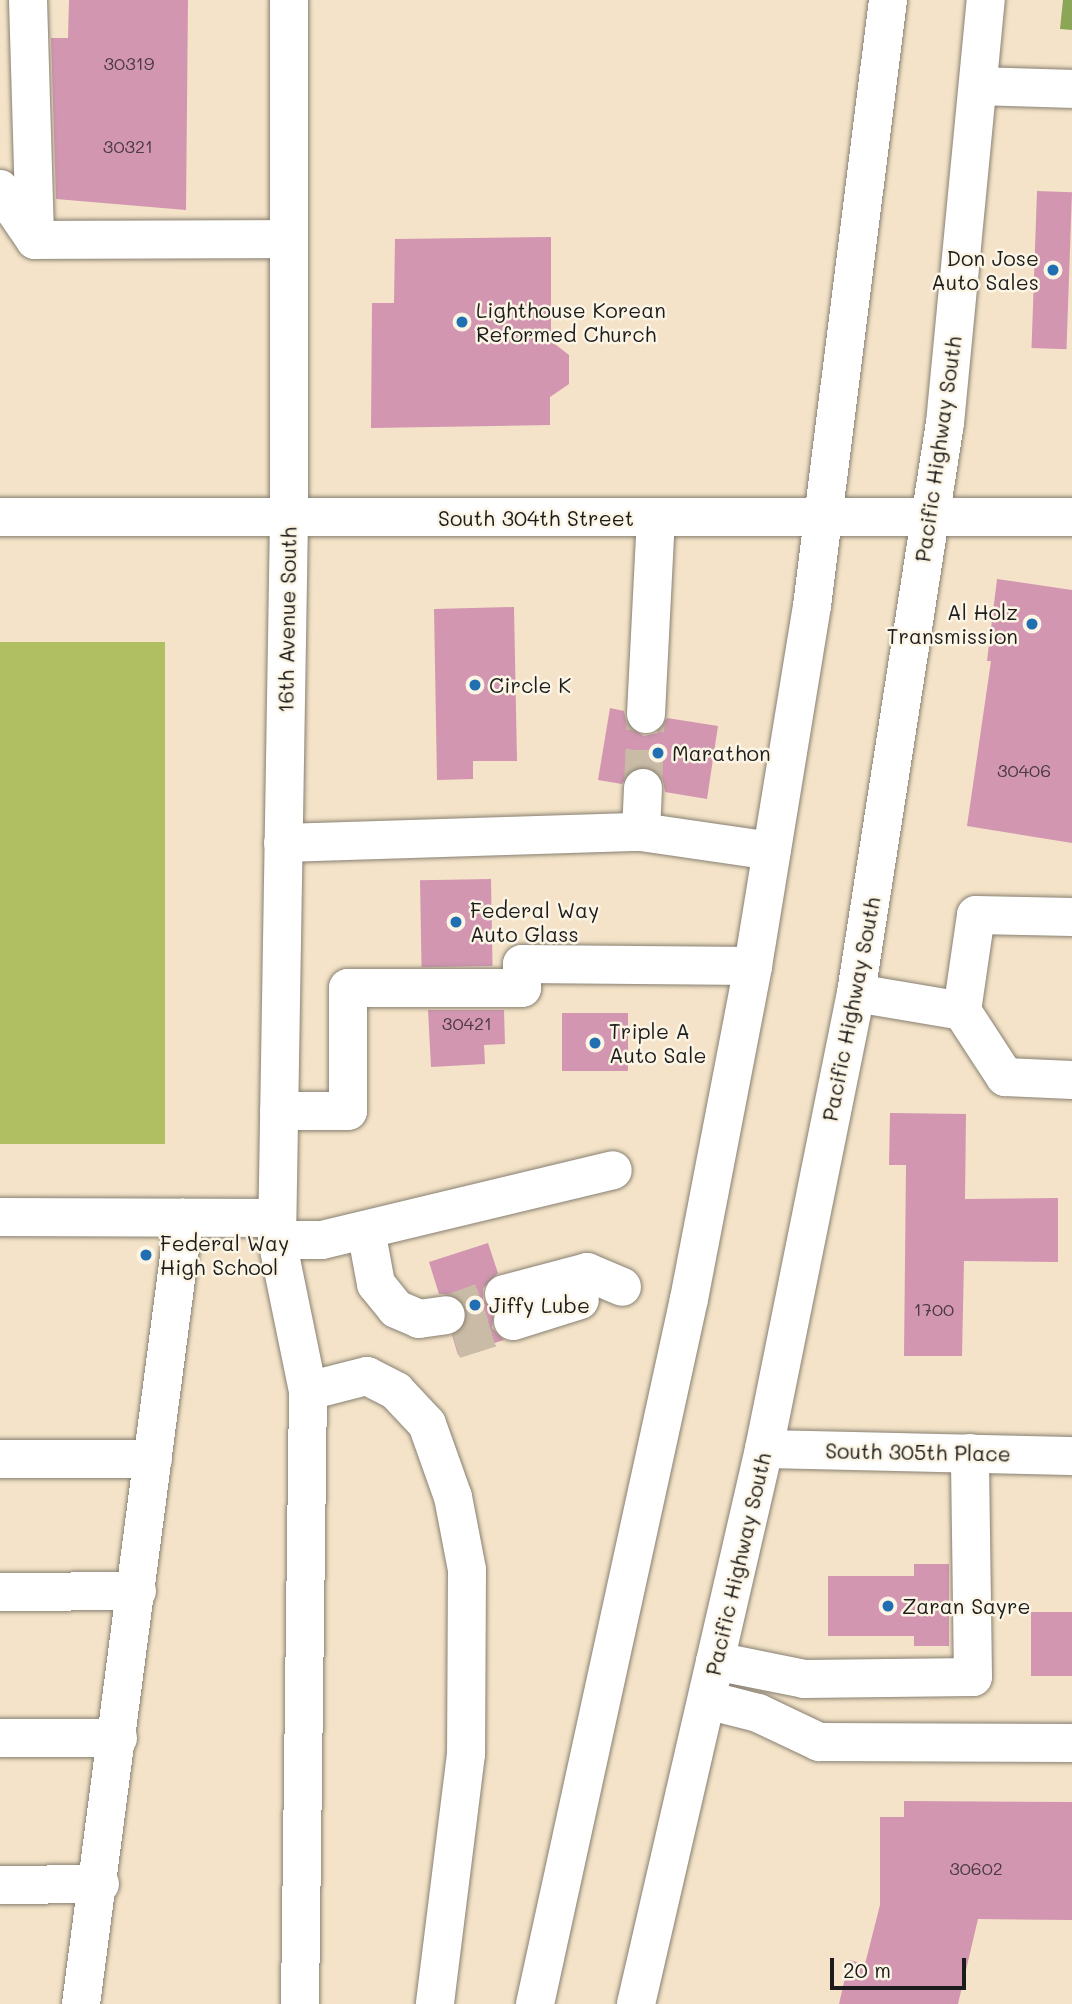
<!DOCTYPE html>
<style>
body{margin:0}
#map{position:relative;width:1072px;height:2004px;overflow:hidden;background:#f4e3c8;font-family:Mali,sans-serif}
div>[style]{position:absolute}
.green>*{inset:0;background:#b0bf62;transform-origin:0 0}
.forest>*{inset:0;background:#8ca658}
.building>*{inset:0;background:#d296b1;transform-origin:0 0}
.minor-tunnel>*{height:38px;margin-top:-19px;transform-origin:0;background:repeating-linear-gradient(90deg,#c9bba6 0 38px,transparent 0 57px)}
.roads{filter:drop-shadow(0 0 2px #888072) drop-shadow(0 0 2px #888072)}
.minor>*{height:38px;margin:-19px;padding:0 19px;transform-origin:19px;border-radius:19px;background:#fff}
.major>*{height:38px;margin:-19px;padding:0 19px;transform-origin:19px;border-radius:19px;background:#fff}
.dots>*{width:19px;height:19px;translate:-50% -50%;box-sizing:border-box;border:4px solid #fcf5e5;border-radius:50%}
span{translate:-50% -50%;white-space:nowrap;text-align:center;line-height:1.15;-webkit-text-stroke:5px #fcf5e5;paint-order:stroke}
.number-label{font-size:18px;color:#4a3a41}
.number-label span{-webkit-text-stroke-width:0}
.poi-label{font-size:21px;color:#1c1c1c}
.right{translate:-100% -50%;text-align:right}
.left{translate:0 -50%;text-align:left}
.street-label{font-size:21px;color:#1c1c1c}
.scale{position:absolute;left:830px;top:1958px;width:136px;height:32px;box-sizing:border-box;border:4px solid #1c1c1c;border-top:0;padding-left:9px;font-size:21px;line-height:24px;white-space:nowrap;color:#1c1c1c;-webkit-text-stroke:5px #fcf5e5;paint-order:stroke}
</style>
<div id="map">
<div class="green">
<div style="left:0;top:642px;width:165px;height:502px"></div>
</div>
<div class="forest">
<div style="clip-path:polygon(1063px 0,1072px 0,1072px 30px,1060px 29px)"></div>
</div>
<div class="building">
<div style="clip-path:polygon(69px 0,188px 0,186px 210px,56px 199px,51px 38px,68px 38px)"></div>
<div style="left:1037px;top:191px;width:35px;height:157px;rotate:2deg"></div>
<div style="clip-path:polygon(551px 237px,551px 341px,569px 355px,569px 384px,550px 397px,550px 425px,371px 428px,372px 303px,394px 303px,395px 239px)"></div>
<div style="clip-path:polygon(997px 579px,1072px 590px,1072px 843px,967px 826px,991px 661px,987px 661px)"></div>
<div style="clip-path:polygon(514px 607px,517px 761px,473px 761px,473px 779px,437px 780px,434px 609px)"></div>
<div style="clip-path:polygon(610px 708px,624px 711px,627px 725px,644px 736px,657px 733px,667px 718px,718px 726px,707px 799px,665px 792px,662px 777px,645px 766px,632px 769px,622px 784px,598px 780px)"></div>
<div style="left:491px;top:879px;width:87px;height:71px;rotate:89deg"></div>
<div style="clip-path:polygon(428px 1010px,504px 1010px,505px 1044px,484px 1045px,485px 1064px,431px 1067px)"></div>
<div style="left:628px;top:1013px;width:58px;height:66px;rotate:90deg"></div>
<div style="clip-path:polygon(890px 1113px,966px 1114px,965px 1199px,1058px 1198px,1058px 1262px,964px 1261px,962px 1356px,904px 1356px,906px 1165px,889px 1165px)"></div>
<div style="clip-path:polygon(488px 1243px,498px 1273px,483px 1288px,483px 1299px,494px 1312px,492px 1328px,504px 1340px,458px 1355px,452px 1335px,466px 1324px,467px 1311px,455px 1295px,439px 1294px,429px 1262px)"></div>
<div style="clip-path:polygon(914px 1564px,949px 1564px,949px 1646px,914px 1646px,914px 1636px,828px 1636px,828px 1576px,914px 1576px)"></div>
<div style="left:1031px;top:1612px;width:41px;height:64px"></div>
<div style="clip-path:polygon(904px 1801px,1072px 1802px,1072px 1920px,978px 1919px,958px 2004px,839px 2004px,849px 1960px,865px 1964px,880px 1905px,880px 1817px,904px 1817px)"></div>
</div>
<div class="minor-tunnel">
<div style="left:643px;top:788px;width:74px;rotate:-87.7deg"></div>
<div style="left:446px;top:1315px;width:62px;rotate:-19.9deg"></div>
<div style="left:454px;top:1340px;width:62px;rotate:-17.9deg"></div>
</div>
<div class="roads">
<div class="minor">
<div style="left:28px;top:0;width:240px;rotate:88.3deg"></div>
<div style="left:289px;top:0;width:519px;rotate:90deg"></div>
<div style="left:289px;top:519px;width:721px;rotate:90.95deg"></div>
<div style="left:277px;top:1240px;width:154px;rotate:78.4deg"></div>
<div style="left:308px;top:1391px;width:613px;rotate:90.75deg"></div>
<div style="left:979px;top:86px;width:93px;rotate:1.8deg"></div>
<div style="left:0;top:189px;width:62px;rotate:55.5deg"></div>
<div style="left:35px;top:240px;width:254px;rotate:-0.2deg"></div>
<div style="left:0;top:517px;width:1072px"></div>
<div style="left:646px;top:714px;width:195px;rotate:-87.1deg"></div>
<div style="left:643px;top:788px;width:44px;rotate:92.6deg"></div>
<div style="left:641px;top:832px;width:132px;rotate:8.3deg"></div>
<div style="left:283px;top:843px;width:358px;rotate:-1.8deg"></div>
<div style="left:856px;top:993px;width:108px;rotate:9.6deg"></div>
<div style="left:962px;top:1011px;width:97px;rotate:-81.7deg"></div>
<div style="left:976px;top:915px;width:96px;rotate:1.2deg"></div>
<div style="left:962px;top:1011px;width:79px;rotate:56.9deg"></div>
<div style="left:1005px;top:1077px;width:67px;rotate:2.6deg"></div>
<div style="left:279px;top:1111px;width:69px"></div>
<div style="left:348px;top:1111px;width:123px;rotate:-90deg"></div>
<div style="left:348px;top:988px;width:174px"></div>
<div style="left:522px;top:988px;width:24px;rotate:-90deg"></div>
<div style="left:522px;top:964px;width:231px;rotate:0.5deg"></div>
<div style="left:0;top:1217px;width:277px;rotate:0.2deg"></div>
<div style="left:366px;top:1230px;width:55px;rotate:79.5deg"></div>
<div style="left:376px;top:1284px;width:32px;rotate:51deg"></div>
<div style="left:396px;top:1309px;width:25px;rotate:23deg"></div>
<div style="left:419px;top:1319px;width:27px;rotate:-8deg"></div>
<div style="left:277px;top:1240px;width:45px"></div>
<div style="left:322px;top:1240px;width:299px;rotate:-13.5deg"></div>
<div style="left:504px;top:1294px;width:86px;rotate:-14.8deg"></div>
<div style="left:587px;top:1272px;width:38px;rotate:23deg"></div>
<div style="left:513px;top:1321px;width:70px;rotate:-17.4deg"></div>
<div style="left:308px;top:1391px;width:61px;rotate:-14.3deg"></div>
<div style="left:367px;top:1376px;width:33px;rotate:27deg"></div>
<div style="left:396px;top:1391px;width:45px;rotate:46.8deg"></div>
<div style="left:427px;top:1424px;width:77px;rotate:70.4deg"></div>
<div style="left:453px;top:1497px;width:74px;rotate:79.1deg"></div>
<div style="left:467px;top:1570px;width:184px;rotate:90.3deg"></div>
<div style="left:466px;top:1754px;width:252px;rotate:97.1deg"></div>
<div style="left:764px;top:1449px;width:308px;rotate:1.3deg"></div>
<div style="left:0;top:1459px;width:153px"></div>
<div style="left:0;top:1592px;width:137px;rotate:-0.4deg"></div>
<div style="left:715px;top:1661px;width:91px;rotate:11.4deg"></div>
<div style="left:804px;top:1679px;width:169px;rotate:-0.7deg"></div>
<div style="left:973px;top:1677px;width:224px;rotate:-90.8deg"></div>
<div style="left:707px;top:1700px;width:53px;rotate:14.3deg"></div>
<div style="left:758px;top:1713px;width:68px;rotate:25.4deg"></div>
<div style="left:819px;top:1742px;width:253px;rotate:0.2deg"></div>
<div style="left:0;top:1738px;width:118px"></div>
<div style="left:0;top:1885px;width:100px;rotate:-0.6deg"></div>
<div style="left:81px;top:2004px;width:793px;rotate:-82.53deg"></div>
</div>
<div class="major">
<div style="left:535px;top:2004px;width:722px;rotate:-77.68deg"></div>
<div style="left:689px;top:1299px;width:339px;rotate:-79.1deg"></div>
<div style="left:753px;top:966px;width:365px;rotate:-80.7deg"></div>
<div style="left:812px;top:606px;width:611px;rotate:-82.85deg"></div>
<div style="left:636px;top:2004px;width:570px;rotate:-77.01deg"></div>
<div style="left:764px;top:1449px;width:465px;rotate:-78.6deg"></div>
<div style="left:856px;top:993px;width:577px;rotate:-81.13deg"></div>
<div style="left:945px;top:423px;width:425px;rotate:-84.5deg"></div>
</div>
</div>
<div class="dots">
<div style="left:1053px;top:270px;background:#1f6fb2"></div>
<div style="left:462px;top:322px;background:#1f6fb2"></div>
<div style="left:1032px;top:624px;background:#1f6fb2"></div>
<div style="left:475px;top:685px;background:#1f6fb2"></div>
<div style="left:658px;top:753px;background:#1f6fb2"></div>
<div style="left:456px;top:922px;background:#1f6fb2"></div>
<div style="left:595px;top:1043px;background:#1f6fb2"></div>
<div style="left:146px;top:1255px;background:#1f6fb2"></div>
<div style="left:475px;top:1305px;background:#1f6fb2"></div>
<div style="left:888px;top:1606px;background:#1f6fb2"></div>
</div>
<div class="number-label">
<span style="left:129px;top:63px">30319</span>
<span style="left:128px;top:146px">30321</span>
<span style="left:1024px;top:770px">30406</span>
<span style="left:467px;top:1023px">30421</span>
<span style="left:934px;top:1309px">1700</span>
<span style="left:976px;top:1868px">30602</span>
</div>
<div class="poi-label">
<span class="right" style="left:1039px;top:270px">Don Jose<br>Auto Sales</span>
<span class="left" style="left:476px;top:322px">Lighthouse Korean<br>Reformed Church</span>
<span class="right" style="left:1018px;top:624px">Al Holz<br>Transmission</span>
<span class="left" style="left:489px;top:685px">Circle K</span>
<span class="left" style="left:672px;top:753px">Marathon</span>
<span class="left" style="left:470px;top:922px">Federal Way<br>Auto Glass</span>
<span class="left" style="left:609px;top:1043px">Triple A<br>Auto Sale</span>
<span class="left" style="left:160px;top:1255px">Federal Way<br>High School</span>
<span class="left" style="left:489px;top:1305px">Jiffy Lube</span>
<span class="left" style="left:902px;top:1606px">Zaran Sayre</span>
</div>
<div class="street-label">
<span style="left:938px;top:449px;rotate:-82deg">Pacific Highway South</span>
<span style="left:536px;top:518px">South 304th Street</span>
<span style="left:287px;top:620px;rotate:-89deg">16th Avenue South</span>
<span style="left:851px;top:1009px;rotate:-79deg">Pacific Highway South</span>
<span style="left:918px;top:1452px;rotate:1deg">South 305th Place</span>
<span style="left:738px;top:1564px;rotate:-77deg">Pacific Highway South</span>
</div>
<div class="scale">20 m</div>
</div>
